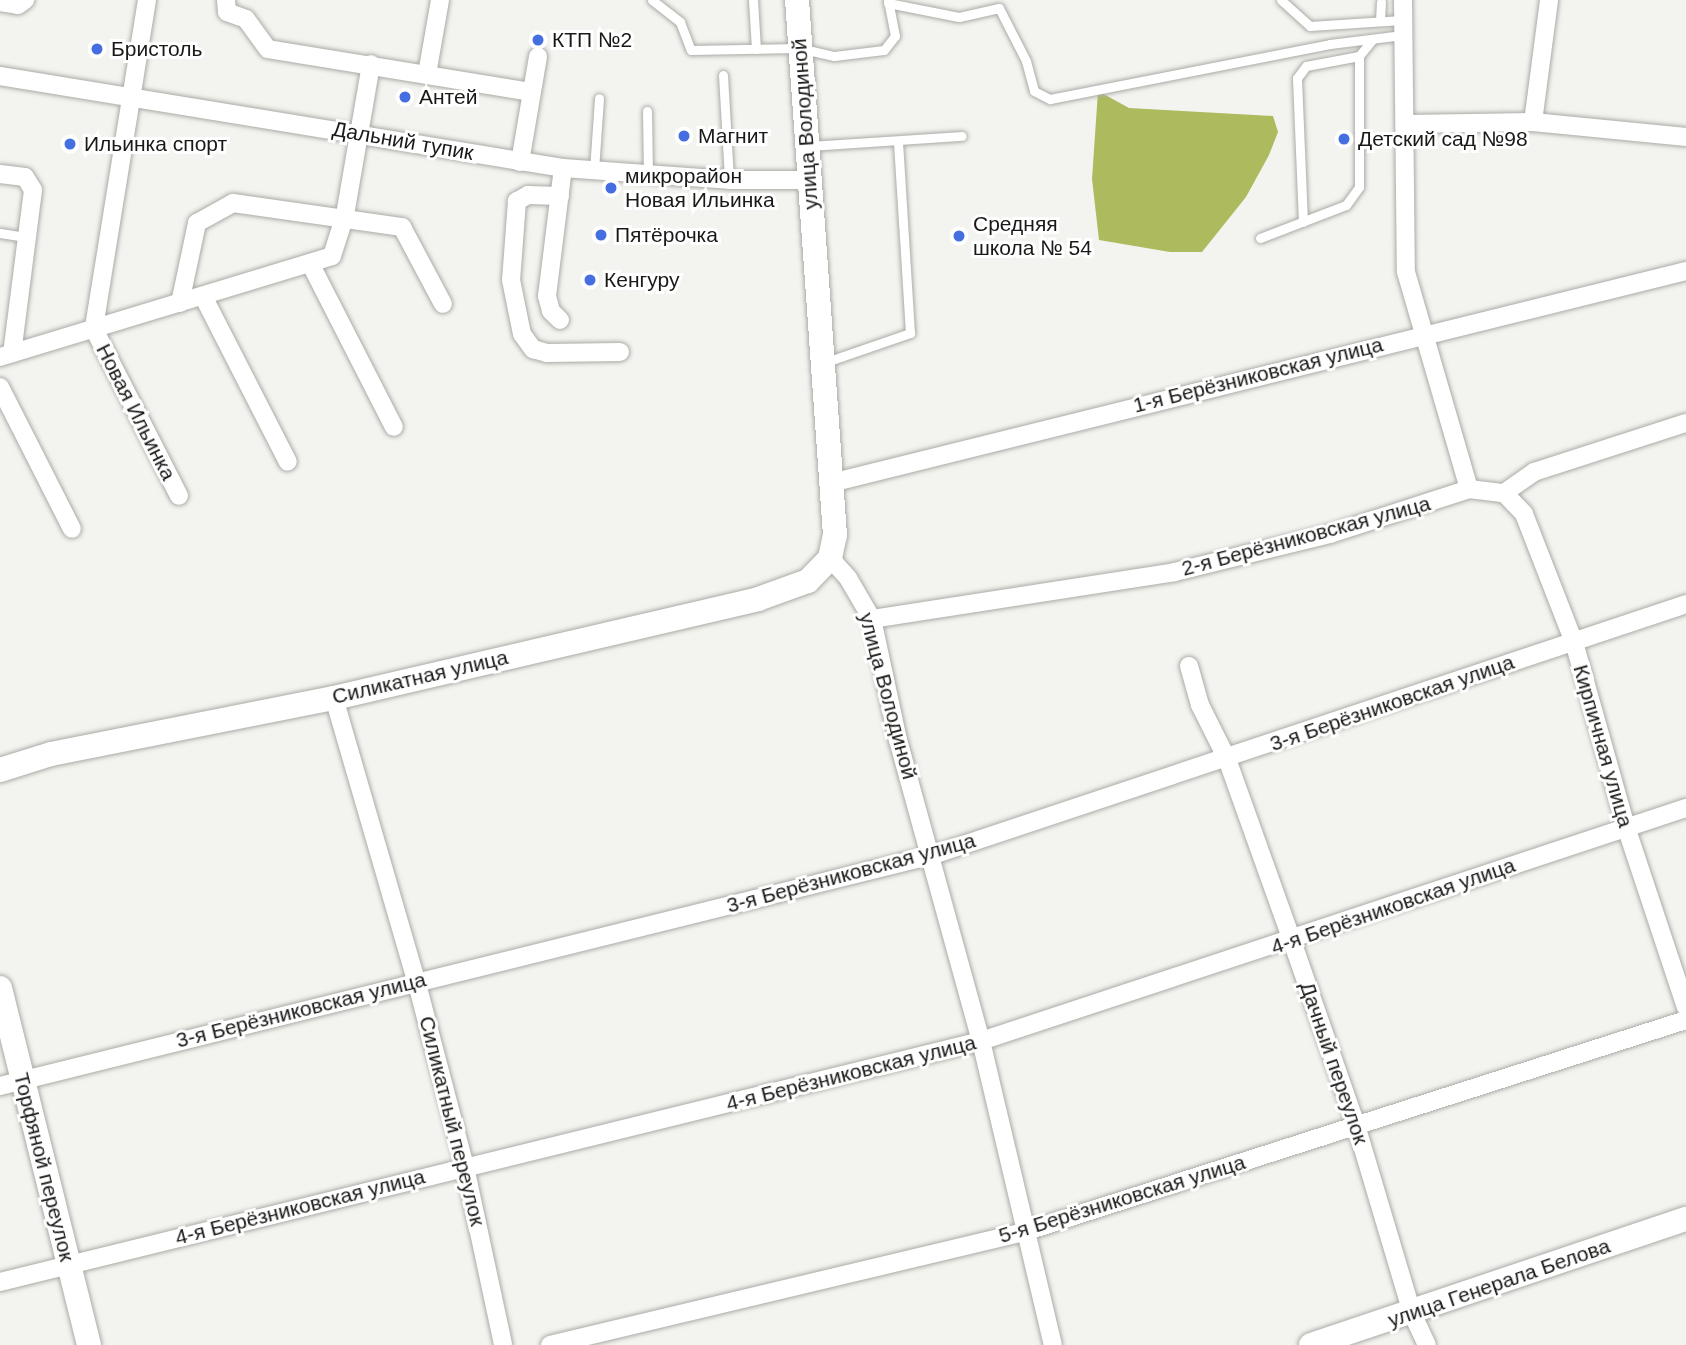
<!DOCTYPE html>
<meta charset="utf-8">
<style>
body{margin:0}
#map{position:relative;width:1686px;height:1345px;overflow:hidden;background:#f3f4ef;font-family:Arial,sans-serif}
div>[style]{position:absolute}
.forest>*{inset:0;background:#adba5d}
.roads{filter:drop-shadow(0 0 2px #aaaba6) drop-shadow(0 0 2px #aaaba6)}
.lane>*{height:9px;margin:-4.5px;padding:0 4.5px;transform-origin:4.5px;border-radius:4.5px;background:#fff}
.street>*{height:18px;margin:-9px;padding:0 9px;transform-origin:9px;border-radius:9px;background:#fff}
.secondary>*{height:24px;margin:-12px;padding:0 12px;transform-origin:12px;border-radius:12px;background:#fff}
.dots>*{width:19px;height:19px;translate:-50% -50%;box-sizing:border-box;border:4px solid #fff;border-radius:50%}
span{translate:-50% -50%;white-space:nowrap;text-align:center;line-height:1.15;-webkit-text-stroke:6px #fff;paint-order:stroke}
.poi-label{font-size:21px;color:#191917}
.left{translate:0 -50%;text-align:left}
.street-label{font-size:21px;color:#191917}
</style>
<div id="map">
<div class="forest">
<div style="clip-path:polygon(1098px 91px,1129px 108px,1273px 116px,1278px 132px,1269px 155px,1246px 197px,1202px 252px,1170px 252px,1099px 240px,1092px 179px)"></div>
</div>
<div class="roads">
<div class="lane">
<div style="left:652px;top:0;width:36px;rotate:38deg"></div>
<div style="left:680px;top:22px;width:30px;rotate:69deg"></div>
<div style="left:691px;top:50px;width:108px;rotate:-1.1deg"></div>
<div style="left:799px;top:48px;width:36px;rotate:13deg"></div>
<div style="left:834px;top:56px;width:50px;rotate:-6.8deg"></div>
<div style="left:884px;top:50px;width:18px;rotate:-52deg"></div>
<div style="left:895px;top:36px;width:37px;rotate:-101deg"></div>
<div style="left:753px;top:0;width:49px;rotate:86.5deg"></div>
<div style="left:1281px;top:0;width:39px;rotate:42deg"></div>
<div style="left:1310px;top:26px;width:92px;rotate:-3.7deg"></div>
<div style="left:888px;top:3px;width:72px;rotate:11.2deg"></div>
<div style="left:959px;top:17px;width:41px;rotate:-12.7deg"></div>
<div style="left:999px;top:8px;width:59px;rotate:63deg"></div>
<div style="left:1026px;top:61px;width:31px;rotate:75deg"></div>
<div style="left:1034px;top:91px;width:18px;rotate:27deg"></div>
<div style="left:1050px;top:99px;width:285px;rotate:-11.1deg"></div>
<div style="left:1330px;top:44px;width:73px;rotate:-7.1deg"></div>
<div style="left:1380px;top:21px;width:19px;rotate:-87deg"></div>
<div style="left:723px;top:75px;width:105px;rotate:86.7deg"></div>
<div style="left:647px;top:111px;width:63px;rotate:89.1deg"></div>
<div style="left:810px;top:146px;width:152px;rotate:-3.8deg"></div>
<div style="left:594px;top:170px;width:72px;rotate:-86deg"></div>
<div style="left:1303px;top:222px;width:144px;rotate:-92.4deg"></div>
<div style="left:1297px;top:78px;width:15px;rotate:-53deg"></div>
<div style="left:1306px;top:66px;width:54px;rotate:-10.7deg"></div>
<div style="left:0;top:233px;width:26px;rotate:9deg"></div>
<div style="left:1260px;top:238px;width:92px;rotate:-21deg"></div>
<div style="left:1346px;top:205px;width:22px;rotate:-54deg"></div>
<div style="left:1359px;top:187px;width:131px;rotate:-90deg"></div>
<div style="left:1359px;top:56px;width:22px;rotate:-51deg"></div>
<div style="left:826px;top:362px;width:89px;rotate:-19deg"></div>
<div style="left:910px;top:333px;width:192px;rotate:-93.6deg"></div>
</div>
<div class="street">
<div style="left:147px;top:0;width:333px;rotate:99.2deg"></div>
<div style="left:94px;top:329px;width:187px;rotate:63deg"></div>
<div style="left:226px;top:0;width:12px;rotate:85deg"></div>
<div style="left:227px;top:12px;width:20px;rotate:20deg"></div>
<div style="left:246px;top:19px;width:37px;rotate:54deg"></div>
<div style="left:268px;top:49px;width:266px;rotate:9.3deg"></div>
<div style="left:1403px;top:0;width:272px;rotate:89.4deg"></div>
<div style="left:1406px;top:272px;width:226px;rotate:73.8deg"></div>
<div style="left:0;top:2px;width:18px;rotate:9deg"></div>
<div style="left:18px;top:5px;width:9px;rotate:-36deg"></div>
<div style="left:427px;top:74px;width:75px;rotate:-80deg"></div>
<div style="left:0;top:76px;width:570px;rotate:9.28deg"></div>
<div style="left:563px;top:168px;width:166px;rotate:4.1deg"></div>
<div style="left:729px;top:180px;width:80px"></div>
<div style="left:1533px;top:122px;width:123px;rotate:-82.5deg"></div>
<div style="left:1407px;top:124px;width:126px;rotate:-0.9deg"></div>
<div style="left:1533px;top:122px;width:154px;rotate:5.6deg"></div>
<div style="left:520px;top:162px;width:107px;rotate:-80.3deg"></div>
<div style="left:0;top:174px;width:25px;rotate:7deg"></div>
<div style="left:25px;top:177px;width:15px;rotate:58deg"></div>
<div style="left:33px;top:190px;width:164px;rotate:97.3deg"></div>
<div style="left:560px;top:196px;width:32px;rotate:-178deg"></div>
<div style="left:528px;top:195px;width:13px;rotate:151deg"></div>
<div style="left:517px;top:201px;width:79px;rotate:94.3deg"></div>
<div style="left:511px;top:280px;width:55px;rotate:78.5deg"></div>
<div style="left:522px;top:334px;width:19px;rotate:54deg"></div>
<div style="left:533px;top:349px;width:15px;rotate:16deg"></div>
<div style="left:547px;top:353px;width:73px;rotate:-0.8deg"></div>
<div style="left:310px;top:263px;width:184px;rotate:62.9deg"></div>
<div style="left:203px;top:296px;width:186px;rotate:62.9deg"></div>
<div style="left:180px;top:303px;width:82px;rotate:-78deg"></div>
<div style="left:197px;top:223px;width:41px;rotate:-29.1deg"></div>
<div style="left:233px;top:203px;width:171px;rotate:8.1deg"></div>
<div style="left:402px;top:227px;width:87px;rotate:62deg"></div>
<div style="left:560px;top:320px;width:13px;rotate:-135deg"></div>
<div style="left:551px;top:311px;width:16px;rotate:-105deg"></div>
<div style="left:547px;top:296px;width:129px;rotate:-82.9deg"></div>
<div style="left:0;top:357px;width:347px;rotate:-16.9deg"></div>
<div style="left:332px;top:256px;width:43px;rotate:-72.4deg"></div>
<div style="left:345px;top:215px;width:153px;rotate:-80.2deg"></div>
<div style="left:0;top:387px;width:159px;rotate:63.1deg"></div>
<div style="left:831px;top:483px;width:881px;rotate:-13.93deg"></div>
<div style="left:1504px;top:493px;width:29px;rotate:46deg"></div>
<div style="left:1524px;top:514px;width:137px;rotate:68.7deg"></div>
<div style="left:1574px;top:642px;width:192px;rotate:74.3deg"></div>
<div style="left:1626px;top:827px;width:190px;rotate:71.6deg"></div>
<div style="left:830px;top:558px;width:27px;rotate:48deg"></div>
<div style="left:848px;top:578px;width:48px;rotate:59.7deg"></div>
<div style="left:872px;top:619px;width:124px;rotate:77.9deg"></div>
<div style="left:898px;top:740px;width:312px;rotate:74.6deg"></div>
<div style="left:981px;top:1041px;width:312px;rotate:76.7deg"></div>
<div style="left:872px;top:619px;width:306px;rotate:-8.8deg"></div>
<div style="left:1174px;top:572px;width:161px;rotate:-13.7deg"></div>
<div style="left:1330px;top:534px;width:146px;rotate:-17.9deg"></div>
<div style="left:1469px;top:489px;width:35px;rotate:7deg"></div>
<div style="left:1504px;top:493px;width:37px;rotate:-35deg"></div>
<div style="left:1534px;top:472px;width:160px;rotate:-17.9deg"></div>
<div style="left:1189px;top:666px;width:41px;rotate:74.2deg"></div>
<div style="left:1200px;top:705px;width:60px;rotate:63.4deg"></div>
<div style="left:1227px;top:759px;width:193px;rotate:70.3deg"></div>
<div style="left:1292px;top:941px;width:195px;rotate:70.8deg"></div>
<div style="left:1356px;top:1125px;width:196px;rotate:73.4deg"></div>
<div style="left:1412px;top:1313px;width:35px;rotate:65deg"></div>
<div style="left:334px;top:698px;width:294px;rotate:73.8deg"></div>
<div style="left:416px;top:980px;width:193px;rotate:75.3deg"></div>
<div style="left:465px;top:1167px;width:182px;rotate:77.9deg"></div>
<div style="left:0;top:1086px;width:961px;rotate:-13.91deg"></div>
<div style="left:933px;top:855px;width:794px;rotate:-18.43deg"></div>
<div style="left:0;top:1282px;width:1010px;rotate:-13.8deg"></div>
<div style="left:981px;top:1041px;width:743px;rotate:-18.29deg"></div>
<div style="left:550px;top:1345px;width:487px;rotate:-13.4deg"></div>
<div style="left:1024px;top:1232px;width:695px;rotate:-17.76deg"></div>
</div>
<div class="secondary">
<div style="left:0;top:770px;width:53px;rotate:-17.4deg"></div>
<div style="left:51px;top:754px;width:288px;rotate:-11.2deg"></div>
<div style="left:334px;top:698px;width:435px;rotate:-13.1deg"></div>
<div style="left:758px;top:599px;width:53px;rotate:-19.8deg"></div>
<div style="left:808px;top:581px;width:32px;rotate:-46deg"></div>
<div style="left:830px;top:558px;width:24px;rotate:-78deg"></div>
<div style="left:835px;top:535px;width:536px;rotate:-94.06deg"></div>
<div style="left:0;top:988px;width:368px;rotate:76deg"></div>
<div style="left:1311px;top:1345px;width:396px;rotate:-18.6deg"></div>
</div>
</div>
<div class="dots">
<div style="left:538px;top:40px;background:#456fe1"></div>
<div style="left:97px;top:49px;background:#456fe1"></div>
<div style="left:405px;top:97px;background:#456fe1"></div>
<div style="left:684px;top:136px;background:#456fe1"></div>
<div style="left:1344px;top:139px;background:#456fe1"></div>
<div style="left:70px;top:144px;background:#456fe1"></div>
<div style="left:611px;top:188px;background:#456fe1"></div>
<div style="left:601px;top:235px;background:#456fe1"></div>
<div style="left:959px;top:236px;background:#456fe1"></div>
<div style="left:590px;top:280px;background:#456fe1"></div>
</div>
<div class="poi-label">
<span class="left" style="left:552px;top:40px">КТП №2</span>
<span class="left" style="left:111px;top:49px">Бристоль</span>
<span class="left" style="left:419px;top:97px">Антей</span>
<span class="left" style="left:698px;top:136px">Магнит</span>
<span class="left" style="left:1358px;top:139px">Детский сад №98</span>
<span class="left" style="left:84px;top:144px">Ильинка спорт</span>
<span class="left" style="left:625px;top:188px">микрорайон<br>Новая Ильинка</span>
<span class="left" style="left:973px;top:236px">Средняя<br>школа № 54</span>
<span class="left" style="left:615px;top:235px">Пятёрочка</span>
<span class="left" style="left:604px;top:280px">Кенгуру</span>
</div>
<div class="street-label">
<span style="left:805px;top:124px;rotate:-94deg">улица Володиной</span>
<span style="left:403px;top:141px;rotate:10deg">Дальний тупик</span>
<span style="left:1258px;top:375px;rotate:-14deg">1-я Берёзниковская улица</span>
<span style="left:136px;top:412px;rotate:63deg">Новая Ильинка</span>
<span style="left:1306px;top:536px;rotate:-15deg">2-я Берёзниковская улица</span>
<span style="left:420px;top:677px;rotate:-13deg">Силикатная улица</span>
<span style="left:888px;top:696px;rotate:75deg">улица Володиной</span>
<span style="left:1392px;top:703px;rotate:-19deg">3-я Берёзниковская улица</span>
<span style="left:1603px;top:746px;rotate:74deg">Кирпичная улица</span>
<span style="left:851px;top:873px;rotate:-15deg">3-я Берёзниковская улица</span>
<span style="left:1393px;top:906px;rotate:-19deg">4-я Берёзниковская улица</span>
<span style="left:301px;top:1010px;rotate:-14deg">3-я Берёзниковская улица</span>
<span style="left:1334px;top:1063px;rotate:71deg">Дачный переулок</span>
<span style="left:851px;top:1073px;rotate:-14deg">4-я Берёзниковская улица</span>
<span style="left:452px;top:1121px;rotate:76deg">Силикатный переулок</span>
<span style="left:44px;top:1167px;rotate:76deg">Торфяной переулок</span>
<span style="left:1122px;top:1199px;rotate:-17deg">5-я Берёзниковская улица</span>
<span style="left:300px;top:1207px;rotate:-14deg">4-я Берёзниковская улица</span>
<span style="left:1499px;top:1283px;rotate:-19deg">улица Генерала Белова</span>
</div>
</div>
